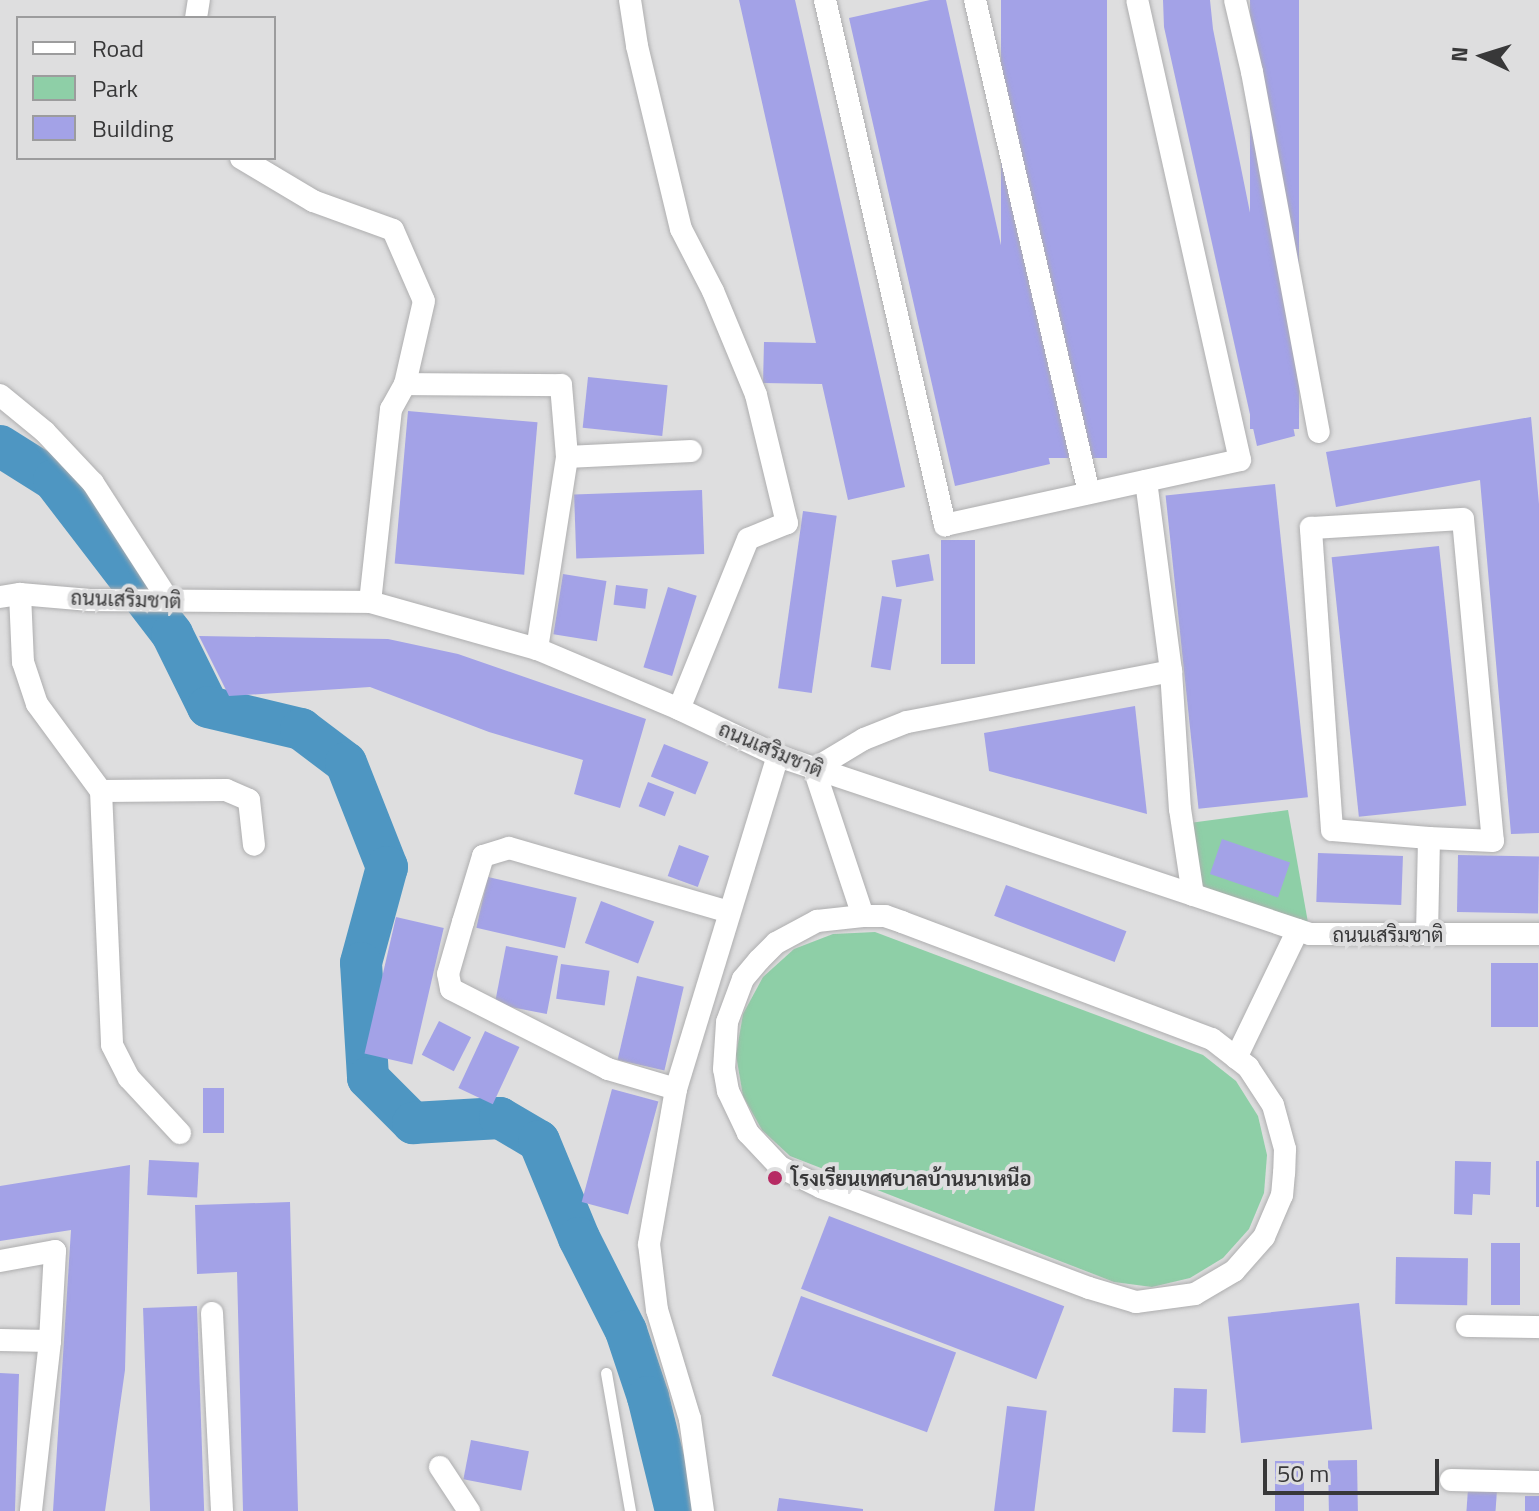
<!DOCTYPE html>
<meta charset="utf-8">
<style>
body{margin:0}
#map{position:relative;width:1539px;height:1511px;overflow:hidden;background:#dededf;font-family:"Titillium Web",Sarabun,sans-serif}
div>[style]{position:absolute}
.green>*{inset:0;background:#8ecfa7}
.river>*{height:42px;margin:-21px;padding:0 21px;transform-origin:21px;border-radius:21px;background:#4e96c2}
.building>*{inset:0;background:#a3a2e7;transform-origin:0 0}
.roads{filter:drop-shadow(0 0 2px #aeaeaf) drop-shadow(0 0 2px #aeaeaf)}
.lane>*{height:11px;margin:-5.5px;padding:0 5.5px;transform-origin:5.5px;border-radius:5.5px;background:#fff}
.street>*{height:22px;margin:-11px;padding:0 11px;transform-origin:11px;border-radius:11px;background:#fff}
.dots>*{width:22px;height:22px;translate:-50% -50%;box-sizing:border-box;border:4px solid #dededf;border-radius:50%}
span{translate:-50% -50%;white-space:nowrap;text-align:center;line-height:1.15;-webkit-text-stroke:8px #dededf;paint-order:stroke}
.street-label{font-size:20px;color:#383839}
.poi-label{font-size:20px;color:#383839;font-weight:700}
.left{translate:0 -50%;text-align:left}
.legend{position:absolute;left:16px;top:16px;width:260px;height:144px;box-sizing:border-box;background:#dededf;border:2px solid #9c9c9d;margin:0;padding:10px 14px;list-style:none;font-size:24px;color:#383839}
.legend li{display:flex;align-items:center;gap:16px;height:40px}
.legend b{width:40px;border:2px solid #9c9c9d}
.north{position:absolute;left:1443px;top:16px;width:80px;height:80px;-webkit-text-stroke:6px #dededf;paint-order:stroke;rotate:274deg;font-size:22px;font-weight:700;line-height:32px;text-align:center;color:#383839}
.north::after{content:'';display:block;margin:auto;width:28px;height:36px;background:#383839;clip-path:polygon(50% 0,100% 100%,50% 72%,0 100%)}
.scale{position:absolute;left:1263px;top:1459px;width:176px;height:36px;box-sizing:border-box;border:4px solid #383839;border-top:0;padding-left:10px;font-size:24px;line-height:28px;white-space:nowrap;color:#383839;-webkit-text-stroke:6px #dededf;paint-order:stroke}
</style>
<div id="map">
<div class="green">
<div style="clip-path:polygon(1288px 810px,1310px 934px,1193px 895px,1182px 824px)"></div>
<div style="clip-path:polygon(875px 932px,1203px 1055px,1236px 1081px,1258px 1116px,1267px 1155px,1264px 1193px,1249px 1229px,1223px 1258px,1190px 1278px,1152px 1287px,1114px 1282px,790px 1156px,762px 1130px,743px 1096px,736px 1055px,743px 1014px,763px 977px,794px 949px,833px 934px)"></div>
</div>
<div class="river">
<div style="left:0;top:446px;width:64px;rotate:32.2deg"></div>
<div style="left:54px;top:480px;width:194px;rotate:52.5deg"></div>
<div style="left:172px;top:634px;width:81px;rotate:63.7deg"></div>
<div style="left:208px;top:707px;width:96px;rotate:13.3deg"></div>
<div style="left:301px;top:729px;width:56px;rotate:37.1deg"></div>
<div style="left:346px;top:763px;width:112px;rotate:68.5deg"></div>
<div style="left:387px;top:867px;width:99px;rotate:105.2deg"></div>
<div style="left:361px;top:963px;width:115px;rotate:86.5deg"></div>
<div style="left:368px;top:1078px;width:64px;rotate:45deg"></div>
<div style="left:413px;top:1123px;width:87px;rotate:-3.3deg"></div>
<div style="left:500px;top:1118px;width:45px;rotate:30.5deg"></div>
<div style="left:539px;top:1141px;width:105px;rotate:67.6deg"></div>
<div style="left:579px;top:1238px;width:104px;rotate:63.2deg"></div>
<div style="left:626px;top:1331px;width:70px;rotate:71.6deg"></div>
<div style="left:648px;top:1397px;width:117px;rotate:76.2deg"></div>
</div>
<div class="building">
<div style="clip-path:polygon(739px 0,795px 0,905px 487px,848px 500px,822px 384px,763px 383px,764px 342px,816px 343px)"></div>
<div style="clip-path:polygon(930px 0,946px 0,1050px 464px,955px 486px,849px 18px)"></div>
<div style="left:1001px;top:0;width:106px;height:458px"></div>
<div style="clip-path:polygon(1163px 0,1210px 0,1213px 29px,1295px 436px,1257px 446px,1164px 27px)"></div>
<div style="left:1250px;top:0;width:49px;height:429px"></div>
<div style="left:588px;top:377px;width:80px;height:51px;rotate:6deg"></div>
<div style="left:408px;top:411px;width:130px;height:153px;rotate:5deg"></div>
<div style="clip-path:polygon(1531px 417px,1539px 504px,1539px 833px,1511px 834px,1480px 480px,1336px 507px,1326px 452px)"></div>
<div style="left:1275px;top:484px;width:315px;height:110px;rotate:84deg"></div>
<div style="left:702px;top:490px;width:64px;height:128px;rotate:88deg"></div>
<div style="left:803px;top:511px;width:34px;height:179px;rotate:8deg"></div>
<div style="left:941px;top:540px;width:34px;height:124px"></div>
<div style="left:1439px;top:546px;width:261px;height:108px;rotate:84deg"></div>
<div style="left:929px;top:554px;width:27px;height:38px;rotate:80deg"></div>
<div style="left:563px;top:574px;width:44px;height:61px;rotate:9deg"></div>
<div style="left:616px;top:585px;width:32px;height:20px;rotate:7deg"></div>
<div style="left:668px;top:587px;width:30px;height:84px;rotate:17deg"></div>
<div style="left:882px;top:596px;width:20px;height:72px;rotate:9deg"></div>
<div style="clip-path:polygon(199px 636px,388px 639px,458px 654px,646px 719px,620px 808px,574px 794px,583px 760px,489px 732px,370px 687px,229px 696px)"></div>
<div style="clip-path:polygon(1135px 706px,1147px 814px,989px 771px,984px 733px)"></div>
<div style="left:664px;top:744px;width:48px;height:35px;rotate:22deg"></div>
<div style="left:648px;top:782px;width:28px;height:26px;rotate:21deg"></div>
<div style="left:1222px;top:839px;width:72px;height:37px;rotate:19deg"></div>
<div style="left:679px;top:845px;width:32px;height:33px;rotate:20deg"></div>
<div style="left:1318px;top:853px;width:85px;height:49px;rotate:2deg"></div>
<div style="left:1458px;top:855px;width:81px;height:57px;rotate:1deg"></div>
<div style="left:488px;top:877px;width:91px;height:52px;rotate:13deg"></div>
<div style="left:1006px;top:885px;width:129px;height:33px;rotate:21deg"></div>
<div style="left:601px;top:901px;width:57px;height:45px;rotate:21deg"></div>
<div style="left:396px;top:917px;width:49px;height:140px;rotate:13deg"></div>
<div style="left:506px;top:946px;width:53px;height:59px;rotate:11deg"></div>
<div style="left:1491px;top:963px;width:47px;height:64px"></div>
<div style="left:561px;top:964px;width:49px;height:35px;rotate:8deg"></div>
<div style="left:637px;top:976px;width:48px;height:86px;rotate:13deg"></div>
<div style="left:439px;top:1021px;width:36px;height:38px;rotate:27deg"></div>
<div style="left:485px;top:1031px;width:38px;height:63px;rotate:25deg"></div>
<div style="left:203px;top:1088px;width:21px;height:45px"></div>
<div style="left:612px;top:1089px;width:48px;height:117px;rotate:15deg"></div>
<div style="left:149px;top:1160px;width:50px;height:35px;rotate:3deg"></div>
<div style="clip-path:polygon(1455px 1161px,1491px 1162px,1490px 1195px,1473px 1194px,1472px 1215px,1454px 1214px)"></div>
<div style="left:1536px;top:1161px;width:3px;height:46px"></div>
<div style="clip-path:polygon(130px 1165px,125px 1370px,105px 1511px,53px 1511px,71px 1230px,0 1241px,0 1186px)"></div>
<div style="clip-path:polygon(290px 1202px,298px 1511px,243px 1511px,237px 1272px,197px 1274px,195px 1205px)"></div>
<div style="left:829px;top:1216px;width:252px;height:78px;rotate:21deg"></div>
<div style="left:1491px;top:1243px;width:29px;height:62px"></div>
<div style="left:1396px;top:1257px;width:72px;height:47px;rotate:1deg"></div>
<div style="left:801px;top:1296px;width:165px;height:85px;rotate:20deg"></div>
<div style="left:1359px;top:1303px;width:127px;height:132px;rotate:84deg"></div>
<div style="left:197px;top:1306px;width:205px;height:54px;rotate:88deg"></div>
<div style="clip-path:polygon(0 1373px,19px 1374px,15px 1511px,0 1511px)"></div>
<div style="left:1174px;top:1388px;width:33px;height:44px;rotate:2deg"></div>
<div style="left:1007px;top:1406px;width:40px;height:106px;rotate:7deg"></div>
<div style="left:471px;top:1440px;width:59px;height:40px;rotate:11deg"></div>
<div style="left:1357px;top:1460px;width:51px;height:29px;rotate:89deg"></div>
<div style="left:1275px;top:1461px;width:29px;height:50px"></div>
<div style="left:1468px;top:1489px;width:29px;height:22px;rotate:4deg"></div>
<div style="left:1525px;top:1496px;width:14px;height:15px"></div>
<div style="clip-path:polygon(779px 1498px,863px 1509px,863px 1511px,777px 1511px)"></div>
</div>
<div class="roads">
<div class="lane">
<div style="left:606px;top:1373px;width:140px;rotate:80.1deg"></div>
</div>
<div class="street">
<div style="left:630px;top:0;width:47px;rotate:81.3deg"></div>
<div style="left:637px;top:46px;width:188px;rotate:76.5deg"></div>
<div style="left:681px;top:229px;width:70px;rotate:62.7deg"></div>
<div style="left:713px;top:291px;width:113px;rotate:67.5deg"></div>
<div style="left:756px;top:395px;width:132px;rotate:76.4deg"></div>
<div style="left:787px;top:523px;width:42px;rotate:157.7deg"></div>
<div style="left:748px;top:539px;width:183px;rotate:112.1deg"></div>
<div style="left:825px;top:0;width:539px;rotate:77.12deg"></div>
<div style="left:945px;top:525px;width:302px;rotate:-12.4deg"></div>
<div style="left:1240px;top:460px;width:471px;rotate:-102.6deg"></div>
<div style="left:975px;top:0;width:506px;rotate:76.98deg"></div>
<div style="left:1235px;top:0;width:74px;rotate:76.7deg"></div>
<div style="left:1252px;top:72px;width:366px;rotate:79.5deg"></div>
<div style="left:196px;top:18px;width:18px;rotate:-81deg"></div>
<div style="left:241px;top:158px;width:84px;rotate:30.8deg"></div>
<div style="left:313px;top:201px;width:85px;rotate:19.9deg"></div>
<div style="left:393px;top:230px;width:77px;rotate:66.4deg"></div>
<div style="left:424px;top:301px;width:85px;rotate:102.9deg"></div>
<div style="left:405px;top:384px;width:29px;rotate:119deg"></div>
<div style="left:391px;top:409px;width:194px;rotate:96.2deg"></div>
<div style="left:405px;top:384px;width:156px;rotate:0.4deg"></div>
<div style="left:561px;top:385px;width:72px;rotate:85.2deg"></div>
<div style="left:0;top:395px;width:58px;rotate:39.4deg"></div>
<div style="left:45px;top:432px;width:70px;rotate:46.7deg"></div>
<div style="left:93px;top:483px;width:137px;rotate:57.2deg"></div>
<div style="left:1146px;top:481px;width:192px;rotate:82.5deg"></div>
<div style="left:1171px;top:671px;width:138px;rotate:86.3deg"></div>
<div style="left:1180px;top:809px;width:87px;rotate:81.4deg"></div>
<div style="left:20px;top:594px;width:68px;rotate:87.5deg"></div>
<div style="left:23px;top:662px;width:44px;rotate:71.6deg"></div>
<div style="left:37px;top:704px;width:108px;rotate:53.7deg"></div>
<div style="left:101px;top:791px;width:125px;rotate:-0.5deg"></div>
<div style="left:226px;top:790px;width:25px;rotate:23deg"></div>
<div style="left:249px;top:800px;width:45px;rotate:83.7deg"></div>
<div style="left:0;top:597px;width:20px;rotate:-9deg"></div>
<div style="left:20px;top:594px;width:70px;rotate:4.9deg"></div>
<div style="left:90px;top:600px;width:280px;rotate:0.4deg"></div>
<div style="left:370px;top:602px;width:173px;rotate:15.7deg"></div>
<div style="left:537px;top:649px;width:154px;rotate:22.9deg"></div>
<div style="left:679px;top:709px;width:110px;rotate:25.4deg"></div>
<div style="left:778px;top:756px;width:561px;rotate:18.5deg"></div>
<div style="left:1310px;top:934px;width:229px"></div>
<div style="left:537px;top:649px;width:194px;rotate:-81.1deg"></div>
<div style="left:567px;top:457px;width:124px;rotate:-2.8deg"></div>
<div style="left:101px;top:791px;width:254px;rotate:87.5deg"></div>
<div style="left:112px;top:1045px;width:37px;rotate:63deg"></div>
<div style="left:129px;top:1078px;width:75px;rotate:47.2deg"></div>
<div style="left:863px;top:916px;width:22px"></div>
<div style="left:885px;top:916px;width:18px;rotate:19deg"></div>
<div style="left:902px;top:922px;width:331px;rotate:20.7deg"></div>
<div style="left:1212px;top:1039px;width:46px;rotate:37.9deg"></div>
<div style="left:1248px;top:1067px;width:45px;rotate:56.7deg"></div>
<div style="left:1273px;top:1105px;width:46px;rotate:74.7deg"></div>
<div style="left:1285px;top:1149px;width:24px;rotate:92deg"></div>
<div style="left:1284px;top:1173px;width:22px;rotate:95deg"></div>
<div style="left:1282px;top:1195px;width:46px;rotate:113.2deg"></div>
<div style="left:1264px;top:1237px;width:45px;rotate:131.4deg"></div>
<div style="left:1234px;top:1271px;width:45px;rotate:149.5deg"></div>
<div style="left:1195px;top:1294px;width:60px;rotate:172.3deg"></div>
<div style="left:1136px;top:1302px;width:49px;rotate:-163.4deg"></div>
<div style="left:1089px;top:1288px;width:286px;rotate:-159.4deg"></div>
<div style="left:821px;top:1187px;width:46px;rotate:-154deg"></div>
<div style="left:780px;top:1167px;width:47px;rotate:-133.3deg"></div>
<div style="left:748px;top:1133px;width:47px;rotate:-115.5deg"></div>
<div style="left:728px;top:1091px;width:22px;rotate:-100deg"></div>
<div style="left:724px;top:1069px;width:47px;rotate:-86.3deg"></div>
<div style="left:727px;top:1022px;width:46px;rotate:-69.6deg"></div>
<div style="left:743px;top:979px;width:25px;rotate:-50deg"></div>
<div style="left:759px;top:960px;width:24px;rotate:-45deg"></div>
<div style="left:776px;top:943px;width:47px;rotate:-28.2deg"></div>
<div style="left:817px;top:921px;width:46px;rotate:-6.2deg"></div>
<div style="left:863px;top:916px;width:155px;rotate:-108.4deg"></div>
<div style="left:814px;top:769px;width:58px;rotate:-31deg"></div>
<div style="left:864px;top:739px;width:46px;rotate:-21.6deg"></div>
<div style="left:907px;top:722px;width:269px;rotate:-10.9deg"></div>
<div style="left:1427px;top:934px;width:96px;rotate:-88.8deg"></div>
<div style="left:1429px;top:838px;width:97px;rotate:-175.3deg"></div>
<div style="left:1332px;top:830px;width:303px;rotate:-94deg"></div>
<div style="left:1311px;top:528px;width:152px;rotate:-3.4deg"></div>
<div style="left:1463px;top:519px;width:323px;rotate:84.7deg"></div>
<div style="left:1493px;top:841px;width:64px;rotate:-177.3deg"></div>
<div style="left:1236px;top:1058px;width:142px;rotate:-64.2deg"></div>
<div style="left:676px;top:1089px;width:71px;rotate:-163.6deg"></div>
<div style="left:608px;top:1069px;width:176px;rotate:-153deg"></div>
<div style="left:451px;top:989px;width:15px;rotate:-101deg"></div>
<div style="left:448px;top:974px;width:54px;rotate:-73.9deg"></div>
<div style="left:463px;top:922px;width:69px;rotate:-73.1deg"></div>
<div style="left:483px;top:856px;width:27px;rotate:-17deg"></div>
<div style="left:509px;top:848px;width:229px;rotate:16.2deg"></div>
<div style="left:0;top:1261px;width:56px;rotate:-10.3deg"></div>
<div style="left:55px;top:1251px;width:90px;rotate:93.2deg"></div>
<div style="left:50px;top:1341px;width:171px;rotate:96.4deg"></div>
<div style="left:212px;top:1313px;width:198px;rotate:87.1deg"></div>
<div style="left:1467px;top:1326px;width:72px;rotate:0.8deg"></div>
<div style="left:0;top:1340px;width:50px;rotate:1.1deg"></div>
<div style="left:440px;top:1467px;width:53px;rotate:56.6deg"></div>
<div style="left:1451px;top:1480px;width:88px;rotate:1.3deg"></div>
<div style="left:703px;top:1511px;width:93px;rotate:-98deg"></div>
<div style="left:690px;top:1419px;width:114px;rotate:-106.8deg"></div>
<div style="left:657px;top:1310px;width:66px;rotate:-96.9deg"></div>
<div style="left:649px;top:1244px;width:157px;rotate:-80.1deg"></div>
<div style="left:676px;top:1089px;width:348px;rotate:-73deg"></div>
</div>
</div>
<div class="dots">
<div style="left:775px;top:1178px;background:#b62a63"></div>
</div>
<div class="street-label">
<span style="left:126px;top:599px;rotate:2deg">ถนนเสริมชาติ</span>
<span style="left:771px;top:749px;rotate:23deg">ถนนเสริมชาติ</span>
<span style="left:1388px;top:934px">ถนนเสริมชาติ</span>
</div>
<div class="poi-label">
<span class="left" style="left:791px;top:1178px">โรงเรียนเทศบาลบ้านนาเหนือ</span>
</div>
<ul class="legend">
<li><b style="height:10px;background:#fff"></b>Road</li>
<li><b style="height:22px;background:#8ecfa7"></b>Park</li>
<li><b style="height:22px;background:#a3a2e7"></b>Building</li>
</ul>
<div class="north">N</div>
<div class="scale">50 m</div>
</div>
